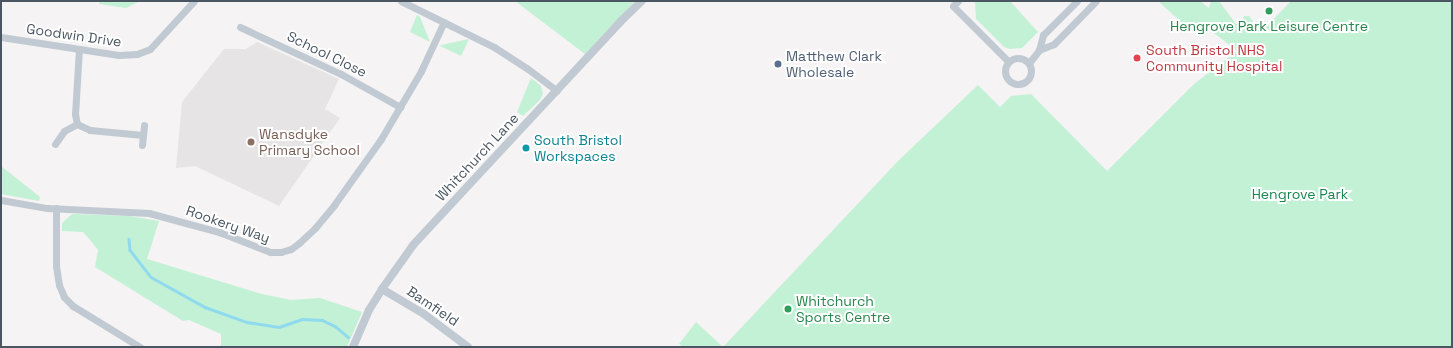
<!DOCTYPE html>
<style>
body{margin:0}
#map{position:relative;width:1453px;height:348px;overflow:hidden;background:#f5f3f3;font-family:"Space Grotesk",sans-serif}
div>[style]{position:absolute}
.education>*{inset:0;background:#e6e4e5}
.green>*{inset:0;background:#c3f1d5}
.stream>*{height:2.5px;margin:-1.25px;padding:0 1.25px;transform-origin:1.25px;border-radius:1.25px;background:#90daee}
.minor>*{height:7px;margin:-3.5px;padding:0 3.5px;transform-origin:3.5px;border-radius:3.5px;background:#c1cad2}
.minor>.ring{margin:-3.5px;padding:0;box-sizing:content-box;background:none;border:7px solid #c1cad2;border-radius:50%}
.tertiary>*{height:8px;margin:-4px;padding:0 4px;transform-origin:4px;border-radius:4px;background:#c1cad2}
.dots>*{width:11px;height:11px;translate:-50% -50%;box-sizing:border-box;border:2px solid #fff;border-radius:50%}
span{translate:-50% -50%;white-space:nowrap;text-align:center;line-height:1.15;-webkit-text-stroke:4px #fff;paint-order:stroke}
.leisure-label{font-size:14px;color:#27864d}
.left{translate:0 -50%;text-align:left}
.street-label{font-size:14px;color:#4a5661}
.health-label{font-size:14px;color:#be3a42}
.service-label{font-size:14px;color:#4e5e75}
.education-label{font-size:14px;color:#785e54}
.culture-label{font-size:14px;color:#0d838f}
.park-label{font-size:14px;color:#17864f}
.frame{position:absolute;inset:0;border:2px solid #4a5661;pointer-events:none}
</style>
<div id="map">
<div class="education">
<div style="clip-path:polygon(257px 42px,339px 79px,325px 109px,340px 118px,279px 206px,195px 166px,176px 168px,182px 102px,224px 49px,246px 49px)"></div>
</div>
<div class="green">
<div style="clip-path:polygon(100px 1px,140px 1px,126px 8px,99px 4px)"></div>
<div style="clip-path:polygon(515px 1px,635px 1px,585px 54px)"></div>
<div style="clip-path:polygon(975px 1px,1010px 1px,1038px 32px,1022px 48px,1010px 49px,1004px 47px,976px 19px)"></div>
<div style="clip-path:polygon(1158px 1px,1200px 1px,1209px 8px,1211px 1px,1219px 1px,1236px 24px,1240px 26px,1244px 16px,1249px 16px,1261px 32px,1291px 1px,1452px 1px,1452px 347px,683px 347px,679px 344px,696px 322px,723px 347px,899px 160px,978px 85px,1000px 107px,1011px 96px,1031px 94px,1107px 171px,1194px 84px,1237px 51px,1200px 22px,1190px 30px)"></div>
<div style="clip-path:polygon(417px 15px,420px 17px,430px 42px,410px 32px)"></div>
<div style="clip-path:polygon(469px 39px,461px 56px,440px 46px,441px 45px)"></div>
<div style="clip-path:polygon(531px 78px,541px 86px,543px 94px,540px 100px,523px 116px,517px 112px)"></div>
<div style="clip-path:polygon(1px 166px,40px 197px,39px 201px,1px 194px)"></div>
<div style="clip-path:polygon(72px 214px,129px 216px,159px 221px,147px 259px,262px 294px,291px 300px,320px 298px,362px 312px,347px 347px,221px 347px,221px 334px,189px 320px,183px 321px,95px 267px,98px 250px,91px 241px,83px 232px,62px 231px,62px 223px)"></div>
</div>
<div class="stream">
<div style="left:129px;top:239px;width:11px;rotate:85deg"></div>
<div style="left:130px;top:250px;width:34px;rotate:52deg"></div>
<div style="left:151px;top:277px;width:62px;rotate:29.1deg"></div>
<div style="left:205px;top:307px;width:45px;rotate:19.7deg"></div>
<div style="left:247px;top:322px;width:32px;rotate:9deg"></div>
<div style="left:279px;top:327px;width:24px;rotate:-19deg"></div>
<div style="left:302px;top:319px;width:20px;rotate:3deg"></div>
<div style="left:322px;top:320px;width:14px;rotate:25deg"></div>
<div style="left:335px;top:326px;width:17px;rotate:40deg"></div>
</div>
<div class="minor">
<div style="left:401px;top:1px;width:104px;rotate:26.3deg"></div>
<div style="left:494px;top:47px;width:40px;rotate:32.9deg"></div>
<div style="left:528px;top:69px;width:36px;rotate:37deg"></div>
<div style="left:958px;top:1px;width:7px;rotate:135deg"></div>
<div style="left:953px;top:6px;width:78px;rotate:45deg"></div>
<div style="left:240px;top:27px;width:111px;rotate:25deg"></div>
<div style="left:341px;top:74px;width:68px;rotate:29.2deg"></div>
<div style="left:1px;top:37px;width:119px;rotate:8.7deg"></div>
<div style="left:119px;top:55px;width:18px;rotate:-3deg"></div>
<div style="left:137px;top:54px;width:14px;rotate:-21deg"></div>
<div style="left:150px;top:49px;width:65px;rotate:-47.5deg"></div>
<div style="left:79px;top:49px;width:65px;rotate:93.5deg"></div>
<div style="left:75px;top:114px;width:10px;rotate:79deg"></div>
<div style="left:77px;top:124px;width:14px;rotate:25deg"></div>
<div style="left:90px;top:130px;width:53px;rotate:5.4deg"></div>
<div style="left:1039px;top:50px;width:16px;rotate:-75deg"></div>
<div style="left:1043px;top:35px;width:48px;rotate:-45deg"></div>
<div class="ring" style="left:1005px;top:58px;width:19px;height:19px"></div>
<div style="left:1029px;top:63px;width:16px;rotate:-52deg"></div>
<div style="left:1039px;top:50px;width:16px;rotate:-22deg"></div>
<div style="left:1054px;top:44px;width:60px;rotate:-45.7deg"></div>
<div style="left:55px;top:144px;width:16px;rotate:-55deg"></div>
<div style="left:64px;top:131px;width:15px;rotate:-28deg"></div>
<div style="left:142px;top:145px;width:20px;rotate:-84deg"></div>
<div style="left:1px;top:200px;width:47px;rotate:9.9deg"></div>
<div style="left:47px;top:208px;width:102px;rotate:2.8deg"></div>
<div style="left:149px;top:213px;width:73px;rotate:15.2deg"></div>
<div style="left:219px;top:232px;width:55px;rotate:21.4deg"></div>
<div style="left:270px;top:252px;width:11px"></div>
<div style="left:281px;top:252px;width:10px;rotate:-17deg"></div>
<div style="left:291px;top:249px;width:10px;rotate:-37deg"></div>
<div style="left:299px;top:243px;width:22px;rotate:-43deg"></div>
<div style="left:315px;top:228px;width:30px;rotate:-50deg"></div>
<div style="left:334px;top:205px;width:81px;rotate:-54.5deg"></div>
<div style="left:381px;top:139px;width:79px;rotate:-59.5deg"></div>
<div style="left:421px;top:71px;width:54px;rotate:-64.9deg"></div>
<div style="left:56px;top:208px;width:58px;rotate:90deg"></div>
<div style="left:56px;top:266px;width:19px;rotate:81deg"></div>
<div style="left:59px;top:285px;width:13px;rotate:67deg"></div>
<div style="left:64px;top:297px;width:13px;rotate:45deg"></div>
<div style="left:73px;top:306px;width:79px;rotate:31.5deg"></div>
</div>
<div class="tertiary">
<div style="left:382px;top:289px;width:49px;rotate:30.8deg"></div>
<div style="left:424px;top:314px;width:55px;rotate:36.9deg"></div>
<div style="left:353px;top:347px;width:40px;rotate:-66.6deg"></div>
<div style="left:369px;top:310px;width:25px;rotate:-58deg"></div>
<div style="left:382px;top:289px;width:55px;rotate:-54.6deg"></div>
<div style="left:414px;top:244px;width:303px;rotate:-47.1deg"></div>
<div style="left:620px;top:22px;width:30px;rotate:-44deg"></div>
</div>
<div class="dots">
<div style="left:1269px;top:11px;background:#2e9e5b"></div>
<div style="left:1137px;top:58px;background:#e0444e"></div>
<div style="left:778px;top:64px;background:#5c6f8a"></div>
<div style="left:251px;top:142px;background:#8d6e63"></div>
<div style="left:526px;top:148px;background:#0f9aa8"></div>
<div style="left:788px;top:309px;background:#2e9e5b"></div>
</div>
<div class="leisure-label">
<span style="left:1269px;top:26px">Hengrove Park Leisure Centre</span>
<span class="left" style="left:796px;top:309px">Whitchurch<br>Sports Centre</span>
</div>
<div class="street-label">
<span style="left:74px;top:35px;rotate:8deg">Goodwin Drive</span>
<span style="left:327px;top:54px;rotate:26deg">School Close</span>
<span style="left:477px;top:157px;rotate:-47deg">Whitchurch Lane</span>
<span style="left:228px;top:224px;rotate:19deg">Rookery Way</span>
<span style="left:433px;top:306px;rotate:34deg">Bamfield</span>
</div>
<div class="health-label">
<span class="left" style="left:1146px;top:58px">South Bristol NHS<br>Community Hospital</span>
</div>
<div class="service-label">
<span class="left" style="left:786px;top:64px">Matthew Clark<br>Wholesale</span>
</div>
<div class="education-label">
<span class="left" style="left:259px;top:142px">Wansdyke<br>Primary School</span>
</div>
<div class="culture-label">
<span class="left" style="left:534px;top:148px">South Bristol<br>Workspaces</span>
</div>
<div class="park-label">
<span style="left:1300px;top:194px">Hengrove Park</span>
</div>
<div class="frame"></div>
</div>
